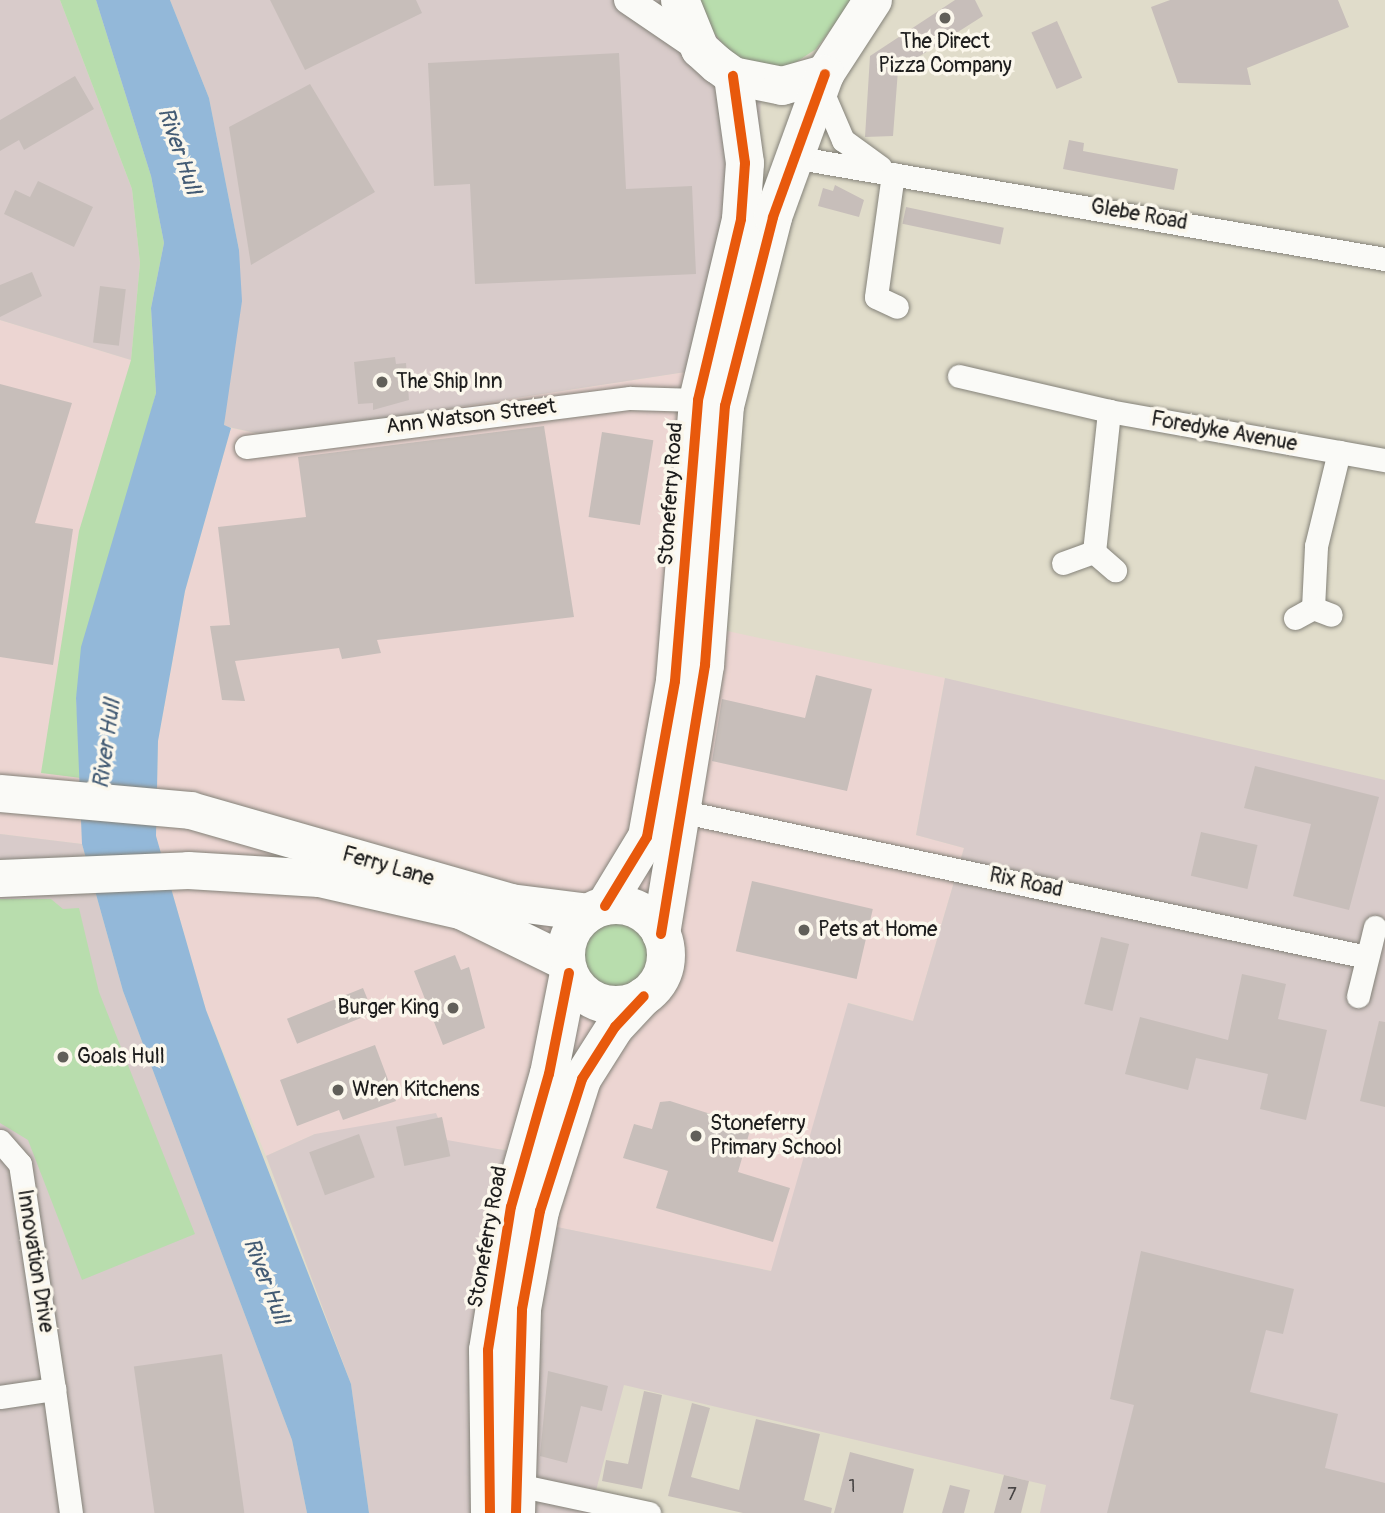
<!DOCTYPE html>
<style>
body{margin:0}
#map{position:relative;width:1385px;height:1513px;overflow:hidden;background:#e0dcca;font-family:Pangolin,sans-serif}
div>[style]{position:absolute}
.built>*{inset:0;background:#ecd5d2}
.industrial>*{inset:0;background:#d8cbca}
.green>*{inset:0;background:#b8ddad}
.round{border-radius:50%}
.water>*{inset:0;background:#93b8d9}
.building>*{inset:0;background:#c7beba;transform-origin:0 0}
.roads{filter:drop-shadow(0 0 2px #848279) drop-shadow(0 0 2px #848279)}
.minor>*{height:23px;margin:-11.5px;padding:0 11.5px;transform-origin:11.5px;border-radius:11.5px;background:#fafaf7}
.tertiary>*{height:28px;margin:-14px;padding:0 14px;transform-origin:14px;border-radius:14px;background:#fafaf7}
.primary>*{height:37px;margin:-18.5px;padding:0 18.5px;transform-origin:18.5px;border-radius:18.5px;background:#fafaf7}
.trunk>*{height:38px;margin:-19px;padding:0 19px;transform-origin:19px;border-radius:19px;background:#fafaf7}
.trunk>.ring{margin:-19px;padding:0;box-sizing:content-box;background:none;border:38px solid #fafaf7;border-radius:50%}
.cycleway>*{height:10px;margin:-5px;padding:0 5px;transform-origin:5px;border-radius:5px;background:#e8590c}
.dots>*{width:19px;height:19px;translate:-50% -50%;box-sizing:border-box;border:4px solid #fbf7ec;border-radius:50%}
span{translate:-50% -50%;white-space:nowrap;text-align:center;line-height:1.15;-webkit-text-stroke:7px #fbf7ec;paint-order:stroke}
.number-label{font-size:18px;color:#474444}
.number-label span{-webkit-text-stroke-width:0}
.poi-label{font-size:21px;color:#1c1c1c}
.left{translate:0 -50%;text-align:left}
.right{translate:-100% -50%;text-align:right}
.street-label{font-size:21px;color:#1c1c1c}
.water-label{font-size:23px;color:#435b74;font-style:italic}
</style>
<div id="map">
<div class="built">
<div style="clip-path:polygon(0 320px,131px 360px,41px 772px,81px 778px,82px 844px,0 834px)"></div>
<div style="clip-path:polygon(evenodd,718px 367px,695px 624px,945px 678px,916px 835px,964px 848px,913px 1021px,849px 1003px,772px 1271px,556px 1227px,511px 1150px,315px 1134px,266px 1156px,206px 1010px,156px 836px,158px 741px,185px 591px,231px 428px,269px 436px,718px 367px,628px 919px,646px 932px,654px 953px,649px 975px,577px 956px,582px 935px,628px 919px)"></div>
</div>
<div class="industrial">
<div style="clip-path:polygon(0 0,60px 0,132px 189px,140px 263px,131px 360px,0 320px)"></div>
<div style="clip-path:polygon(170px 0,699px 0,762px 71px,756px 215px,718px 367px,269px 436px,224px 426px,239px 250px,209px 98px)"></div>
<div style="clip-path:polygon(945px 678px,1385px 780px,1385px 1513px,1040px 1513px,1046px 1485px,624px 1385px,590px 1513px,369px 1513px,351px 1384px,266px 1156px,315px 1134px,436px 1113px,447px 1140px,570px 1162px,557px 1227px,771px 1271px,848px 1003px,913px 1021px,964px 848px,916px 835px)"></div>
<div style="clip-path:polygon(0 834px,82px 844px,123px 991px,292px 1440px,307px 1513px,0 1513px)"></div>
</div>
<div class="green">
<div style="clip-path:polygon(60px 0,96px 0,151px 176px,164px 243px,151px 308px,156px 393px,76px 698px,81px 778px,41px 773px,79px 531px,131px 360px,140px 263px,132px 189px)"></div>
<div style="clip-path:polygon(699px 0,853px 0,816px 49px,790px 66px,762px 71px,731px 54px,705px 22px)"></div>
<div style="clip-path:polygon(0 899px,51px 899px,63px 909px,79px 908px,99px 992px,195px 1234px,82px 1280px,28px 1140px,0 1123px)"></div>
<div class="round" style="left:578px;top:917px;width:76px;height:76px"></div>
</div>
<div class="water">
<div style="clip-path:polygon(96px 0,170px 0,209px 98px,239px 250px,242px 301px,224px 425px,231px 428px,185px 591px,158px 741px,156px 836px,206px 1010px,351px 1384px,369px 1513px,307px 1513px,292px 1440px,123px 991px,82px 844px,76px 698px,81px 647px,156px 393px,151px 308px,164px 243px,151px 176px)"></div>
</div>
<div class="building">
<div style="clip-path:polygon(270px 0,416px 0,422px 13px,305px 70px)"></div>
<div style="clip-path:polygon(955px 0,975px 0,983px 16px,898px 70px,893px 136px,865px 137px,870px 56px)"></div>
<div style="clip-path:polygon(1170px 0,1338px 0,1349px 27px,1247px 68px,1251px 85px,1178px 83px,1151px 7px)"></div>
<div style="left:1057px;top:21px;width:62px;height:28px;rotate:66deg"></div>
<div style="clip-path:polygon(619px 53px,626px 189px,692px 186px,696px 274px,475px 284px,470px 184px,434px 186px,428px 63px)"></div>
<div style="clip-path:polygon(75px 76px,94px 109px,24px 150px,19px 140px,0 151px,0 120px)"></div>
<div style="clip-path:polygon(310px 84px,375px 192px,251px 265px,229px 127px)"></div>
<div style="clip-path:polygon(1069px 140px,1084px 143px,1083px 151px,1178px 169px,1174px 190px,1063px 169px)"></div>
<div style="clip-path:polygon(38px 181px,93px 207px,74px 247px,4px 214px,15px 190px,30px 197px)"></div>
<div style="clip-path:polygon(835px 185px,864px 200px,859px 217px,818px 206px,823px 188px,833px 191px)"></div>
<div style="left:906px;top:207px;width:100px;height:17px;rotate:12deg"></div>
<div style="clip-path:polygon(32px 272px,42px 296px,0 317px,0 285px)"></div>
<div style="left:100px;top:286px;width:26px;height:57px;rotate:7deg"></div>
<div style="clip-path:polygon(395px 357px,396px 364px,406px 363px,409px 400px,373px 410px,373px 403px,358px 404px,354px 362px)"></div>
<div style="clip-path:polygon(0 384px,72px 403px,35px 523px,73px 529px,53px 665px,0 657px)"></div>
<div style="clip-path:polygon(544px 426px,574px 617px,377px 640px,381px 653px,342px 659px,339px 648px,235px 661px,245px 701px,222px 700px,210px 626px,230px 625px,218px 527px,306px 517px,298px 457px)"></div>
<div style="left:602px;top:432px;width:52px;height:86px;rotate:9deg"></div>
<div style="clip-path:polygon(816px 675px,872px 689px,847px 791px,712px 761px,722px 699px,805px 718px)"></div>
<div style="clip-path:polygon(1255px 766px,1379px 797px,1349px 910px,1293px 896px,1311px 824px,1244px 808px)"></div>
<div style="left:1201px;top:832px;width:58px;height:45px;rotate:13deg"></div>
<div style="left:752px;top:881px;width:124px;height:72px;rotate:13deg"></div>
<div style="left:1101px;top:937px;width:29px;height:69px;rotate:14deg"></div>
<div style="clip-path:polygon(455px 955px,461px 970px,469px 967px,485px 1028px,443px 1045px,414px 971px)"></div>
<div style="clip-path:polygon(1242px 974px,1286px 984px,1278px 1019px,1327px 1030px,1306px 1120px,1260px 1109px,1268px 1074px,1196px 1058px,1188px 1090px,1125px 1074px,1140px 1017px,1228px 1040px)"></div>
<div style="left:363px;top:988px;width:27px;height:82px;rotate:68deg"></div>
<div style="clip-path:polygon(1379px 1021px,1385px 1022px,1385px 1107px,1360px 1101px)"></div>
<div style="clip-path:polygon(375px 1045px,396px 1101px,343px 1120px,339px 1110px,297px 1126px,280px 1080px)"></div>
<div style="clip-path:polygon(670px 1101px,751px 1127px,738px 1172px,790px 1188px,773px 1242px,656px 1208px,668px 1171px,623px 1158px,634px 1124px,652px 1129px,660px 1102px)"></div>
<div style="left:442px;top:1117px;width:40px;height:47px;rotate:78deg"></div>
<div style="left:359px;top:1134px;width:46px;height:53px;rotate:70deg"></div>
<div style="clip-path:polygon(1141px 1251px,1294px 1289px,1283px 1334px,1266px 1330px,1250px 1392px,1338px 1414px,1325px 1468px,1385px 1483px,1385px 1513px,1107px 1513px,1134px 1405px,1110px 1399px)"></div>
<div style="left:222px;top:1354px;width:161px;height:89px;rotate:82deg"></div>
<div style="clip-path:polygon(548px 1371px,608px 1386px,602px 1411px,581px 1406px,567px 1463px,540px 1456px)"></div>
<div style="clip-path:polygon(644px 1391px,662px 1395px,642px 1489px,602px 1481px,606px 1460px,628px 1464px)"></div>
<div style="clip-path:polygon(692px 1403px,710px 1408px,691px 1477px,739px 1490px,756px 1419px,820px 1434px,804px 1500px,832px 1508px,831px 1513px,743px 1513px,668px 1496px)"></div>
<div style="clip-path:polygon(850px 1452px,914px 1469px,903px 1513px,834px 1513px)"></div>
<div style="clip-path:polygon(1004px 1475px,1029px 1481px,1021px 1513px,994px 1513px)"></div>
<div style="clip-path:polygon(950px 1485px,970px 1490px,964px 1513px,942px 1513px)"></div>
</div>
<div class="roads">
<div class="minor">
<div style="left:821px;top:89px;width:56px;rotate:66.7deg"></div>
<div style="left:843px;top:140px;width:46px;rotate:36.1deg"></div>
<div style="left:793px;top:157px;width:601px;rotate:9.78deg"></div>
<div style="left:893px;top:174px;width:124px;rotate:97.9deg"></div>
<div style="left:876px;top:297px;width:23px;rotate:25deg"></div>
<div style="left:959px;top:376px;width:154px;rotate:13.1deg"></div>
<div style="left:1109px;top:411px;width:280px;rotate:10.1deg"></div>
<div style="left:246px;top:447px;width:387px;rotate:-7.3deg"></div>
<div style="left:630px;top:398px;width:68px;rotate:1.7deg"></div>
<div style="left:1094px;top:552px;width:142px;rotate:-83.9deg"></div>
<div style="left:1063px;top:563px;width:33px;rotate:-20deg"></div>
<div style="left:1094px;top:552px;width:28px;rotate:41deg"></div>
<div style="left:1313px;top:608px;width:62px;rotate:-87.2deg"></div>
<div style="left:1316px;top:546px;width:97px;rotate:-76.3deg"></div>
<div style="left:1295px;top:618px;width:21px;rotate:-29deg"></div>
<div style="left:1313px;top:608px;width:19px;rotate:21deg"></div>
<div style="left:684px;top:812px;width:698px;rotate:11.99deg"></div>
<div style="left:1358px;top:996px;width:71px;rotate:-76.2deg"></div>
<div style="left:0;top:1141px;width:30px;rotate:49deg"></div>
<div style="left:20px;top:1164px;width:228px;rotate:81.4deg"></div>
<div style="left:0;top:1397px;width:55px;rotate:-8.4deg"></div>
<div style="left:54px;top:1389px;width:125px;rotate:82.2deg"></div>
<div style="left:517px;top:1485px;width:135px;rotate:12deg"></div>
</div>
<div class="tertiary">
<div style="left:628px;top:0;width:87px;rotate:34.2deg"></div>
</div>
<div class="primary">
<div style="left:0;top:793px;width:191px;rotate:5.1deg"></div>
<div style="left:190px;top:810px;width:333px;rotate:16deg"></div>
<div style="left:510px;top:902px;width:80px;rotate:7.2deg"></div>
<div style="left:0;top:878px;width:188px;rotate:-2.4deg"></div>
<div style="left:188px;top:870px;width:131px;rotate:3.5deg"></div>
<div style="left:319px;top:878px;width:145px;rotate:12.8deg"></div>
<div style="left:460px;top:910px;width:118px;rotate:26.1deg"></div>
</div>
<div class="trunk">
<div style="left:680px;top:0;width:53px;rotate:67.8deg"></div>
<div style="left:700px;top:49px;width:24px;rotate:42deg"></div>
<div style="left:718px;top:65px;width:19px;rotate:36deg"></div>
<div style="left:733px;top:76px;width:50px;rotate:11.5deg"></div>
<div style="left:782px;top:86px;width:45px;rotate:-15.6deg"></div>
<div style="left:825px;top:74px;width:88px;rotate:-57deg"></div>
<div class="ring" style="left:566px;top:905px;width:62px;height:62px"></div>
<div style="left:605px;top:906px;width:81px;rotate:-58.7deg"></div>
<div style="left:647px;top:837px;width:158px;rotate:-79.8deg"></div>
<div style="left:675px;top:681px;width:282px;rotate:-85.3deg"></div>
<div style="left:698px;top:400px;width:186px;rotate:-76.6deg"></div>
<div style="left:741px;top:219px;width:56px;rotate:-85.9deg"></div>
<div style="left:745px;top:163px;width:88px;rotate:-97.9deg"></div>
<div style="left:661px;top:934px;width:273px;rotate:-80.7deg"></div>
<div style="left:705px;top:665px;width:260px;rotate:-85.6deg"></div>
<div style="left:725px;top:406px;width:195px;rotate:-75.7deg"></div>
<div style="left:773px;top:217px;width:152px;rotate:-70deg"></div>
<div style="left:490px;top:1513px;width:163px;rotate:-90.7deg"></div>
<div style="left:488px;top:1350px;width:145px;rotate:-80.9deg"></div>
<div style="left:511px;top:1207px;width:138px;rotate:-74.1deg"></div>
<div style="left:549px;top:1074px;width:103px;rotate:-78.8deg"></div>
<div style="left:516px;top:1513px;width:204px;rotate:-88.3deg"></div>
<div style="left:522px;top:1309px;width:100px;rotate:-79.6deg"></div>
<div style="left:540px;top:1211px;width:139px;rotate:-72.3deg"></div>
<div style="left:582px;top:1079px;width:62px;rotate:-57.6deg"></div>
<div style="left:615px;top:1027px;width:42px;rotate:-46.9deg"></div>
</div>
</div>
<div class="cycleway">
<div style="left:605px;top:906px;width:81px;rotate:-58.7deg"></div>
<div style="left:647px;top:837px;width:158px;rotate:-79.8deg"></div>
<div style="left:675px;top:681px;width:282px;rotate:-85.3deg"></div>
<div style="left:698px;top:400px;width:186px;rotate:-76.6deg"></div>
<div style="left:741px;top:219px;width:56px;rotate:-85.9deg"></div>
<div style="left:745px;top:163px;width:88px;rotate:-97.9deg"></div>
<div style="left:661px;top:934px;width:273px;rotate:-80.7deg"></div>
<div style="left:705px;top:665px;width:260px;rotate:-85.6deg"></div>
<div style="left:725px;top:406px;width:195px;rotate:-75.7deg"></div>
<div style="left:773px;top:217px;width:152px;rotate:-70deg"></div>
<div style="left:490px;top:1513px;width:163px;rotate:-90.7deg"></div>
<div style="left:488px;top:1350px;width:145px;rotate:-80.9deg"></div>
<div style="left:511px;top:1207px;width:138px;rotate:-74.1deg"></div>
<div style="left:549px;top:1074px;width:103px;rotate:-78.8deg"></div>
<div style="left:516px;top:1513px;width:204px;rotate:-88.3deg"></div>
<div style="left:522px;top:1309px;width:100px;rotate:-79.6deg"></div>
<div style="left:540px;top:1211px;width:139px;rotate:-72.3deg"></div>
<div style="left:582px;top:1079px;width:62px;rotate:-57.6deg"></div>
<div style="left:615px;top:1027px;width:42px;rotate:-46.9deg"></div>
</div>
<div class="dots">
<div style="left:945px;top:18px;background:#615f59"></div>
<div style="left:382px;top:382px;background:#615f59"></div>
<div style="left:804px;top:930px;background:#615f59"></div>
<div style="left:453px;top:1008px;background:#615f59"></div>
<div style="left:63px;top:1057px;background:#615f59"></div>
<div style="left:338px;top:1090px;background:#615f59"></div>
<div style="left:696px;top:1136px;background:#615f59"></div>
</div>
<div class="number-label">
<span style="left:852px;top:1487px">1</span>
<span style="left:1012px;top:1495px">7</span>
</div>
<div class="poi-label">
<span style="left:945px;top:54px">The Direct<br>Pizza Company</span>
<span class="left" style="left:396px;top:382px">The Ship Inn</span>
<span class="left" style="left:818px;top:930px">Pets at Home</span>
<span class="right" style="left:439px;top:1008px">Burger King</span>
<span class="left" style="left:77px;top:1057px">Goals Hull</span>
<span class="left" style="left:352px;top:1090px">Wren Kitchens</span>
<span class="left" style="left:710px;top:1136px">Stoneferry<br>Primary School</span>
</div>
<div class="street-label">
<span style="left:1139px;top:215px;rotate:10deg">Glebe Road</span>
<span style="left:471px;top:417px;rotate:-7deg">Ann Watson Street</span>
<span style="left:1224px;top:432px;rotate:10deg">Foredyke Avenue</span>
<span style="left:671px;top:494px;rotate:-86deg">Stoneferry Road</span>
<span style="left:388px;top:867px;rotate:16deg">Ferry Lane</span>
<span style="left:1026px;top:883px;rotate:12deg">Rix Road</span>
<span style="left:488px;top:1237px;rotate:-80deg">Stoneferry Road</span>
<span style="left:35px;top:1261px;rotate:81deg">Innovation Drive</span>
</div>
<div class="water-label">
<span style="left:179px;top:151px;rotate:71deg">River Hull</span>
<span style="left:107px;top:744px;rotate:-82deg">River Hull</span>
<span style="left:266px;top:1281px;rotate:69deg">River Hull</span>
</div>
</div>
